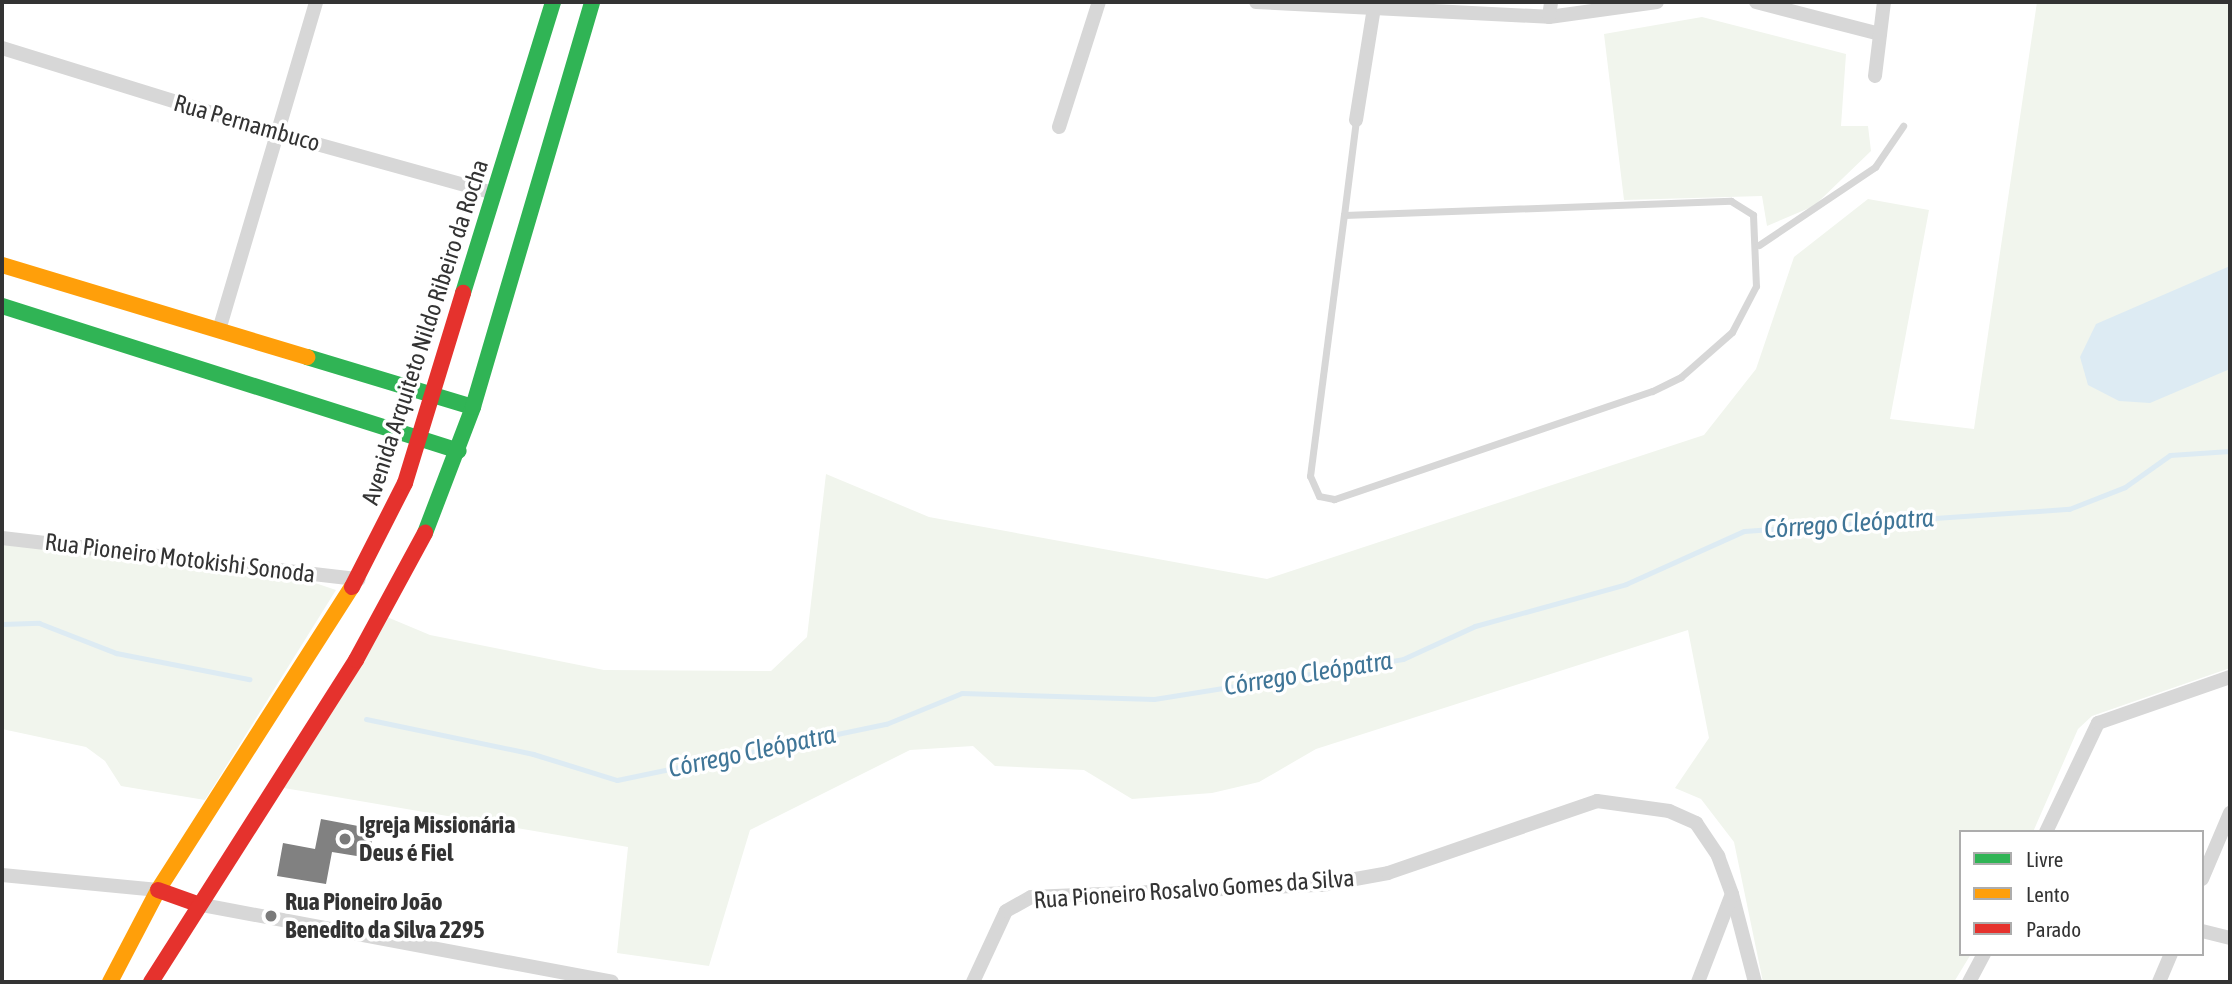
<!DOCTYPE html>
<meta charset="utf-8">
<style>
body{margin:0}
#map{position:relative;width:2232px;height:984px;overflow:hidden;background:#fff;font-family:"Asap Condensed",sans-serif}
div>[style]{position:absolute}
.green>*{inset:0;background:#f1f5ed}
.water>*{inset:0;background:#ddebf3}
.stream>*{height:5px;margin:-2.5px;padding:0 2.5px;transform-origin:2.5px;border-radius:2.5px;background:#ddebf3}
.building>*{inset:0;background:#818181}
.lane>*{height:7px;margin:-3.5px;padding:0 3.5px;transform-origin:3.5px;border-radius:3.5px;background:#d7d7d7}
.street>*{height:14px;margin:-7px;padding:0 7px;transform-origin:7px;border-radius:7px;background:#d7d7d7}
.fast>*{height:16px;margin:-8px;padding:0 8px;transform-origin:8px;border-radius:8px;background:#30b455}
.slow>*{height:16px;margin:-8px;padding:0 8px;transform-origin:8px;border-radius:8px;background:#ff9f0a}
.jam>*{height:16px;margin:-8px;padding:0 8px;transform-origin:8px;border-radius:8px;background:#e5322d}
.dots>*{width:19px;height:19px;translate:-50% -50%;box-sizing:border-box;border:4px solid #fff;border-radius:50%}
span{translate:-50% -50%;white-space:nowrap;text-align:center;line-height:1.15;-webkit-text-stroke:7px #fff;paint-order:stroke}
.street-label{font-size:24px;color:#333}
.poi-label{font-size:24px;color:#333;font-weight:700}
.left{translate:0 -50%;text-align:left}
.water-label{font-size:26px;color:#3f7597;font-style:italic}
.frame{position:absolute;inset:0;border:4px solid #333;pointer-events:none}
.legend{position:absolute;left:1959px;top:830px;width:245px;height:126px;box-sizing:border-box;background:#fff;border:2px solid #adadad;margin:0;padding:9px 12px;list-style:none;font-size:21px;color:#333}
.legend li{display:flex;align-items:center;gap:14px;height:35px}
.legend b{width:35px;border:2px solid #adadad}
</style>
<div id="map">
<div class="green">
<div style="clip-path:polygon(2037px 2px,2230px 2px,2230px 668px,2092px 716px,2078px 729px,2033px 832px,1961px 832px,1961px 954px,1971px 954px,1954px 982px,1763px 982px,1734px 842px,1701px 799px,1675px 788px,1709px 738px,1688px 630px,1316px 749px,1259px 782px,1212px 793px,1132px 799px,1084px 770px,995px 766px,973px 746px,910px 750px,750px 830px,709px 966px,617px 953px,628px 847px,284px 788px,387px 617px,430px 635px,604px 670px,771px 671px,807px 637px,826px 474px,929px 517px,1267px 579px,1704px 435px,1756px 369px,1794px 257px,1868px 199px,1929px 210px,1890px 419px,1974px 429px)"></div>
<div style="clip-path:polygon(1702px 17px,1846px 54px,1841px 126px,1868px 126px,1871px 151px,1814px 206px,1767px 226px,1762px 196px,1624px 200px,1604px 34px)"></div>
<div style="clip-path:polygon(2px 543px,288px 574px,336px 590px,205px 800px,121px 786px,105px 761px,86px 747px,2px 729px)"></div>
</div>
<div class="water">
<div style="clip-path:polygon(2230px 266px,2230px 369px,2150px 403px,2119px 401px,2088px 385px,2080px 357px,2096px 324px)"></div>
</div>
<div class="stream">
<div style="left:2px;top:624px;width:37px;rotate:-2deg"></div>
<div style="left:39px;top:623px;width:83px;rotate:21.3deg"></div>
<div style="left:116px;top:653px;width:136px;rotate:11.1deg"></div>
<div style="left:366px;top:719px;width:171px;rotate:11.8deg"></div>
<div style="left:533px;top:754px;width:88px;rotate:17.2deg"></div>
<div style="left:617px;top:780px;width:275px;rotate:-11.8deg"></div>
<div style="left:886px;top:724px;width:82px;rotate:-22.2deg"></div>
<div style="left:962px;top:693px;width:192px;rotate:1.8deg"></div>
<div style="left:1154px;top:699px;width:252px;rotate:-9.1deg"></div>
<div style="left:1403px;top:659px;width:79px;rotate:-24.6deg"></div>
<div style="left:1475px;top:626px;width:157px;rotate:-15.5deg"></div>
<div style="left:1626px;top:584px;width:129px;rotate:-24.2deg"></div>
<div style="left:1744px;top:531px;width:326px;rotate:-3.9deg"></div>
<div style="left:2069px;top:509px;width:60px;rotate:-21.4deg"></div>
<div style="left:2125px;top:487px;width:55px;rotate:-35.4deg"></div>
<div style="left:2170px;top:455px;width:60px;rotate:-3.8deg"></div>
</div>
<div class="building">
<div style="clip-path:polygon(321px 819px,374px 829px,369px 858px,332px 852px,326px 884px,277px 876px,283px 843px,315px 849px)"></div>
</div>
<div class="lane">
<div style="left:1344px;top:215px;width:387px;rotate:-2.1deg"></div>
<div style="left:1731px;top:201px;width:26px;rotate:32deg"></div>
<div style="left:1753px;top:215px;width:71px;rotate:87.6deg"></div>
<div style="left:1756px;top:286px;width:52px;rotate:117.6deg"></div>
<div style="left:1732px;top:332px;width:68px;rotate:138.6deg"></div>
<div style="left:1681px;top:377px;width:32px;rotate:154deg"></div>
<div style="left:1652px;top:391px;width:336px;rotate:161.2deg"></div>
<div style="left:1334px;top:499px;width:15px;rotate:-169deg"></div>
<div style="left:1319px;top:496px;width:22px;rotate:-114deg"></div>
<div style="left:1310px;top:476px;width:263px;rotate:-82.6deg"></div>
<div style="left:1344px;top:215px;width:96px;rotate:-82.8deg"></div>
<div style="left:1759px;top:245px;width:140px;rotate:-33.9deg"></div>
<div style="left:1875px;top:167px;width:50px;rotate:-55.7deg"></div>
</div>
<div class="street">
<div style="left:1256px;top:2px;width:293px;rotate:2.9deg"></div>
<div style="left:1549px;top:17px;width:109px;rotate:-7.9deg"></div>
<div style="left:1756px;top:2px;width:128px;rotate:14.5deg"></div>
<div style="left:1549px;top:17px;width:15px;rotate:-82deg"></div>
<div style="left:2px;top:48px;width:288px;rotate:17.2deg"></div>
<div style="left:277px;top:133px;width:225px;rotate:15.5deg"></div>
<div style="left:1875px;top:76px;width:75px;rotate:-83.1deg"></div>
<div style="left:1356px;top:120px;width:120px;rotate:-80.9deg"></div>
<div style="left:1059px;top:127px;width:131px;rotate:-72.3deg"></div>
<div style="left:219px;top:330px;width:342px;rotate:-73.5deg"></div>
<div style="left:2px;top:538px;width:359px;rotate:6.6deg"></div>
<div style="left:2046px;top:832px;width:121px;rotate:-64.5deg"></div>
<div style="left:2098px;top:723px;width:140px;rotate:-19.2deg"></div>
<div style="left:2px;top:875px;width:157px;rotate:5.5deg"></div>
<div style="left:2202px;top:879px;width:72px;rotate:-67deg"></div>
<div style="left:197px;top:904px;width:422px;rotate:10.6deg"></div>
<div style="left:2202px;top:931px;width:29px;rotate:14deg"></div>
<div style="left:973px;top:982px;width:78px;rotate:-65.1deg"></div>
<div style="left:1006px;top:911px;width:29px;rotate:-29deg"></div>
<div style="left:1031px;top:897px;width:291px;rotate:-2.4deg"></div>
<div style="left:1322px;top:885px;width:67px;rotate:-10.3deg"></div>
<div style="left:1388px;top:873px;width:221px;rotate:-19deg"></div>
<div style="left:1597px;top:801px;width:73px;rotate:7.9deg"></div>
<div style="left:1669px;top:811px;width:30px;rotate:24deg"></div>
<div style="left:1696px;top:823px;width:40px;rotate:56deg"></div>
<div style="left:1718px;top:856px;width:40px;rotate:69.8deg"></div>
<div style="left:1732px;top:894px;width:91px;rotate:75.4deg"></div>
<div style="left:1698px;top:982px;width:94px;rotate:-68.9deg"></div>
<div style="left:1969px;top:982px;width:32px;rotate:-62deg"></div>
<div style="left:2159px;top:982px;width:30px;rotate:-67deg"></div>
</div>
<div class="fast">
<div style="left:463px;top:293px;width:305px;rotate:-72.8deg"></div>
<div style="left:2px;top:306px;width:479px;rotate:17.6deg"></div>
<div style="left:307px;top:357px;width:173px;rotate:16.8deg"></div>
<div style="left:425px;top:533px;width:135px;rotate:-69.1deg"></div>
<div style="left:473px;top:407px;width:422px;rotate:-73.6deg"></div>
</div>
<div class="slow">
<div style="left:2px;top:265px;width:319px;rotate:16.8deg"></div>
<div style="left:110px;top:982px;width:104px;rotate:-62.4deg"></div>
<div style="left:158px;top:890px;width:360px;rotate:-57.4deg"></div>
</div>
<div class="jam">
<div style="left:352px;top:587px;width:117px;rotate:-63deg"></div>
<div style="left:405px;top:483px;width:199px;rotate:-73deg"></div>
<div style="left:158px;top:890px;width:41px;rotate:19.7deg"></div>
<div style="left:151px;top:982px;width:382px;rotate:-57.5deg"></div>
<div style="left:356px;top:660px;width:145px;rotate:-61.5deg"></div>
</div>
<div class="dots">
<div style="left:345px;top:839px;background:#7a7a7a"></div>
<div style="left:271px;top:916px;background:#7a7a7a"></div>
</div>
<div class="street-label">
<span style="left:247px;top:123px;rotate:16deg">Rua Pernambuco</span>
<span style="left:425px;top:332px;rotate:-72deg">Avenida Arquiteto Nildo Ribeiro da Rocha</span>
<span style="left:180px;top:558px;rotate:7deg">Rua Pioneiro Motokishi Sonoda</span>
<span style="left:1194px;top:889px;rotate:-4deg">Rua Pioneiro Rosalvo Gomes da Silva</span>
</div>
<div class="poi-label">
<span class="left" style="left:359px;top:839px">Igreja Missionária<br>Deus é Fiel</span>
<span class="left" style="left:285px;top:916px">Rua Pioneiro João<br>Benedito da Silva 2295</span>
</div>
<div class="water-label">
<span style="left:1849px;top:524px;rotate:-4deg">Córrego Cleópatra</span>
<span style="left:1308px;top:674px;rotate:-9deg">Córrego Cleópatra</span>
<span style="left:752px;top:752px;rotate:-12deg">Córrego Cleópatra</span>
</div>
<div class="frame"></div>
<ul class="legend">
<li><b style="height:9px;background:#30b455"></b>Livre</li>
<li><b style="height:9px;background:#ff9f0a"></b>Lento</li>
<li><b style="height:9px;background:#e5322d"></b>Parado</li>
</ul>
</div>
